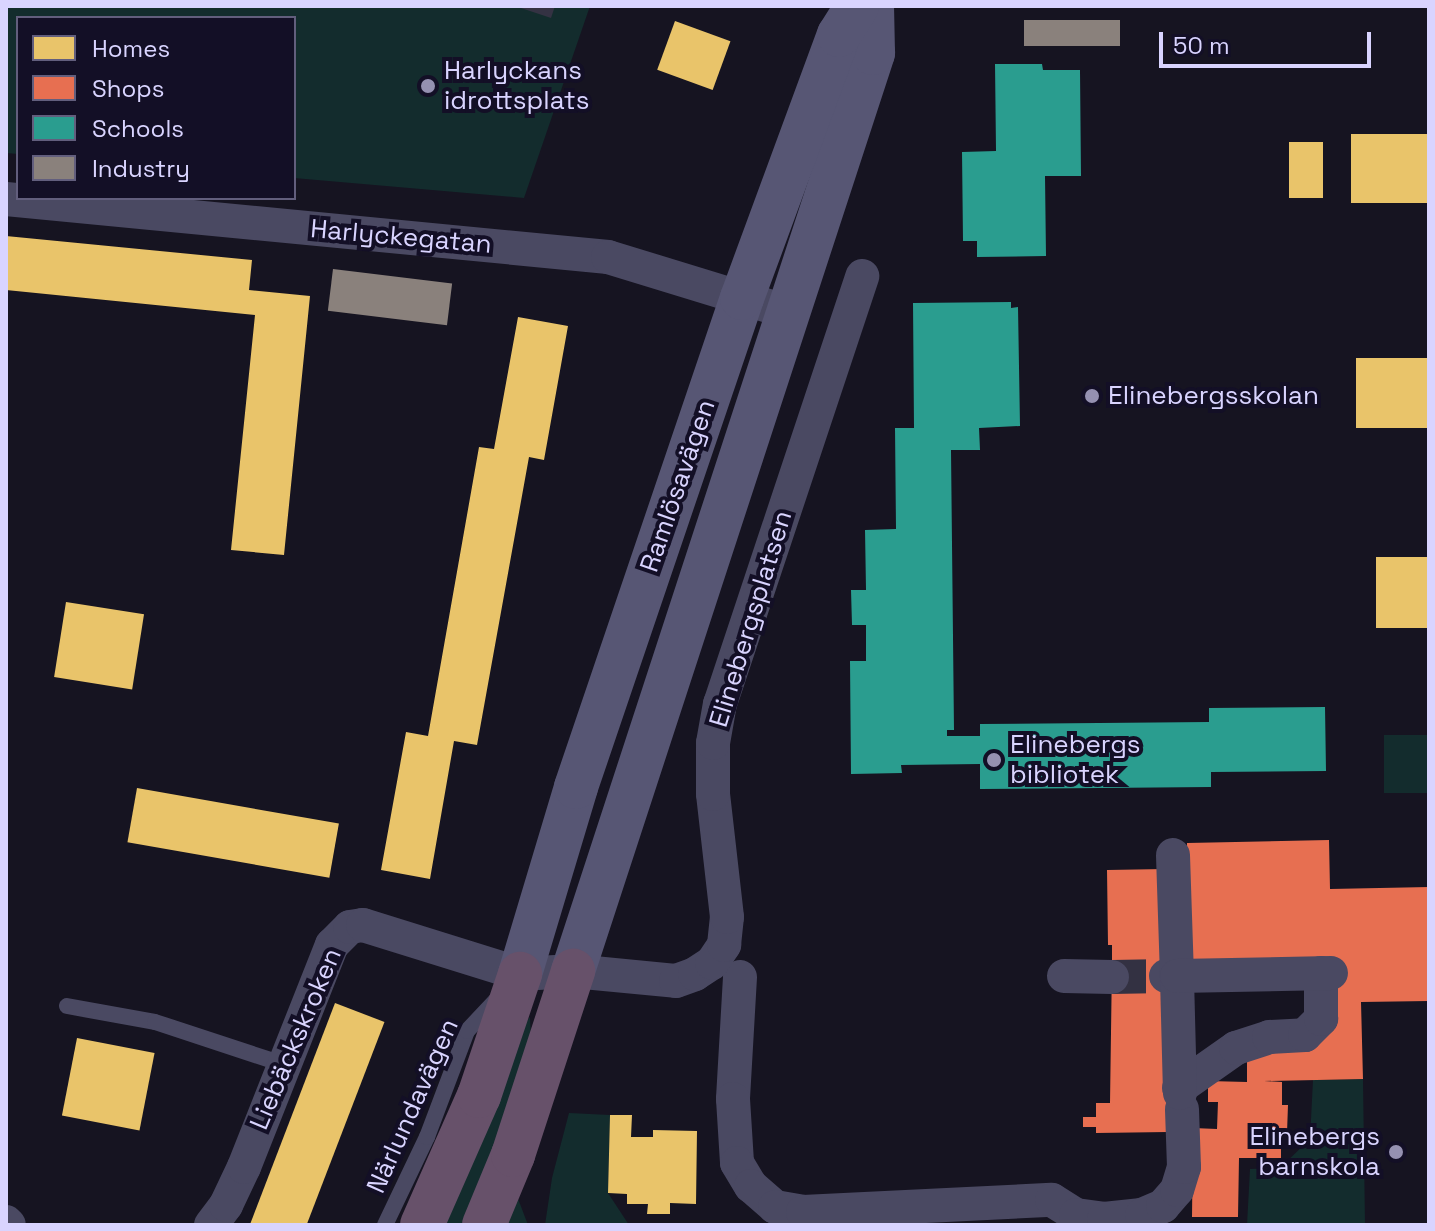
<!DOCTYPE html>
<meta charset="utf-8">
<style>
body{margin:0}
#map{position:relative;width:1435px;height:1231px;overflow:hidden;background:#161421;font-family:"Space Grotesk",sans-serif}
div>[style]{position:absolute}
.green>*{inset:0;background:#132c2d;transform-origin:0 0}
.homes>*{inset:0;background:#e9c46a;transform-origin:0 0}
.shops>*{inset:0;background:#e76f51}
.schools>*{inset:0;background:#2a9d8f}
.industry>*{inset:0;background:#8a817c;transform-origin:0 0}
.building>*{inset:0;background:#343243}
.street-tunnel>*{height:34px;margin-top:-17px;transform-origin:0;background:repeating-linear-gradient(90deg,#333142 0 34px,transparent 0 51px)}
.lane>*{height:16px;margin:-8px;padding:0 8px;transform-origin:8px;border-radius:8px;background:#4a4962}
.street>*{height:34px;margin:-17px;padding:0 17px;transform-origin:17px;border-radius:17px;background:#4a4962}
.secondary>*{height:44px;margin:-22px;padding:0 22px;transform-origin:22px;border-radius:22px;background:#575674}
.highway>*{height:44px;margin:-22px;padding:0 22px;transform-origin:22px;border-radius:22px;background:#67516a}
.dots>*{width:22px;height:22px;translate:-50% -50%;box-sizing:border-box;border:4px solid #130f26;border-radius:50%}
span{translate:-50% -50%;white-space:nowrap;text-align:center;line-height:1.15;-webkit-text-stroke:8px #130f26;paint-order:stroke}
.poi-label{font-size:26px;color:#d9d4ff}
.left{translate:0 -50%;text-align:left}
.right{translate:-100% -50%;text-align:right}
.street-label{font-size:26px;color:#d9d4ff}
.frame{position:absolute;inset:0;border:8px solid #d9d4ff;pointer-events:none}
.legend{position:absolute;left:16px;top:16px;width:280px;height:184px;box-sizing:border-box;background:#130f26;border:2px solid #625e7d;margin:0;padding:10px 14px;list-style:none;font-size:24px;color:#d9d4ff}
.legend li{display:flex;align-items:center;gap:16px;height:40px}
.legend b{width:40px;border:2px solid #625e7d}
.scale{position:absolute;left:1159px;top:32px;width:212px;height:36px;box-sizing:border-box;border:4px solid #d9d4ff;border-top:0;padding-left:10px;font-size:24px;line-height:28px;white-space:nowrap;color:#d9d4ff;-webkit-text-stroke:6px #130f26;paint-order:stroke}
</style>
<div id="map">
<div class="green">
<div style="clip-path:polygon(6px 6px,590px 6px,524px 198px,294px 178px,294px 18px,18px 18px,18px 154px,6px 153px)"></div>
<div style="left:1429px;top:735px;width:58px;height:45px;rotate:90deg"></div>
<div style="clip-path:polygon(530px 1017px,531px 1041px,482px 1179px,461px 1225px,438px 1225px,516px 1033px)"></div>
<div style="clip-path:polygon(1363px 1079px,1365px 1225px,1247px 1225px,1250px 1169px,1280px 1168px,1310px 1139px,1313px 1080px)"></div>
<div style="clip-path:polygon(569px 1113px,610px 1115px,608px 1193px,629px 1225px,545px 1225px,552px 1178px)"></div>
<div style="clip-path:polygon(517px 1196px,528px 1225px,504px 1225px)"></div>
</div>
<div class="homes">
<div style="left:675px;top:21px;width:59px;height:52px;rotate:20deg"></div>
<div style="left:1429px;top:134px;width:69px;height:78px;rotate:90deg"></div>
<div style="left:1289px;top:142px;width:34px;height:56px"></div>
<div style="clip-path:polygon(6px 236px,252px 260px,249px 290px,310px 296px,284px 555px,231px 550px,255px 315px,6px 290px)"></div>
<div style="clip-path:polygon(518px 317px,568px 326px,544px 460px,529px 457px,477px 745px,454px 741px,430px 879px,381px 870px,406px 732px,428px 736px,479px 447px,494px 449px)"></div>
<div style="left:1429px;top:358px;width:70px;height:73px;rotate:90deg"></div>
<div style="left:1376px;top:557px;width:53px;height:71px"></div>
<div style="left:66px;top:602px;width:79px;height:76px;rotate:9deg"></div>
<div style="left:137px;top:788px;width:205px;height:55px;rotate:10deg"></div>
<div style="left:335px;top:1003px;width:53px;height:238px;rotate:21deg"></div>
<div style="left:77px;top:1038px;width:79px;height:79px;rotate:11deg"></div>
<div style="clip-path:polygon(610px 1115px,632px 1115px,631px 1137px,653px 1137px,653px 1130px,697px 1131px,696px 1204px,670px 1203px,670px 1214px,647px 1214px,648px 1204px,627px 1204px,627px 1194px,608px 1193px)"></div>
</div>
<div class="shops">
<div style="clip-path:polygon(1329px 840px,1330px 889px,1429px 887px,1429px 1001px,1361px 1002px,1363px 1079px,1264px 1081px,1282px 1082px,1282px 1105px,1288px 1105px,1287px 1133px,1281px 1133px,1281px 1158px,1239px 1158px,1238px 1217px,1192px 1217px,1193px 1128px,1217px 1129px,1218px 1102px,1208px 1102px,1208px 1081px,1247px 1082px,1247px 1062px,1256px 1052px,1310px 1051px,1331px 973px,1189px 960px,1187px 843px)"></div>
<div style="clip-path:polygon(1165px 869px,1168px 1132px,1096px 1133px,1096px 1127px,1083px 1127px,1083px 1117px,1096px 1117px,1096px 1103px,1110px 1103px,1112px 962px,1112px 945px,1108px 945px,1107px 870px)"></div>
</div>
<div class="schools">
<div style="clip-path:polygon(995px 64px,1042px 64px,1043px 70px,1080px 70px,1081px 176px,1045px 176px,1046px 256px,977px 257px,977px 241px,963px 241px,962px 152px,996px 151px)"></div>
<div style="clip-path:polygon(1011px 302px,1011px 308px,1018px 307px,1020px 426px,979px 428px,980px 450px,951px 450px,954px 730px,947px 730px,947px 736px,980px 736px,980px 724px,1209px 722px,1209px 708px,1325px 707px,1326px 771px,1211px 772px,1211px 787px,980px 789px,980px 764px,901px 765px,902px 773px,851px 774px,850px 661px,866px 661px,866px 625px,852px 625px,851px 590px,866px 590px,865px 530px,896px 529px,895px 428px,914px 428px,913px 303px)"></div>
</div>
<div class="industry">
<div style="left:1120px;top:20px;width:26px;height:96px;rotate:90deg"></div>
<div style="left:333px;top:269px;width:120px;height:42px;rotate:7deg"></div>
</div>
<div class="building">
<div style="clip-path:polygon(515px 6px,555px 6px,551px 18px)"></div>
</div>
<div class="street-tunnel">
<div style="left:1112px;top:977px;width:54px;rotate:-1.1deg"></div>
</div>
<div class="lane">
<div style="left:67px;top:1006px;width:89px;rotate:10.3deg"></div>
<div style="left:155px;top:1022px;width:135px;rotate:18.2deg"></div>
<div style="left:385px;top:1225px;width:98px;rotate:-64.5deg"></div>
<div style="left:427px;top:1137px;width:113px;rotate:-69.3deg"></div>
<div style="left:467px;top:1031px;width:44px;rotate:-46.8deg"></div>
</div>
<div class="street">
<div style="left:6px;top:199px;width:605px;rotate:5.5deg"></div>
<div style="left:608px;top:257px;width:188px;rotate:17deg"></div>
<div style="left:1064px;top:976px;width:48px;rotate:1.2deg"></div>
<div style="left:1166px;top:976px;width:11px"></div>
<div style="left:1177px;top:976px;width:121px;rotate:-91.9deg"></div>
<div style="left:740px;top:977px;width:122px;rotate:93.3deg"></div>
<div style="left:733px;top:1099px;width:64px;rotate:86.4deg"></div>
<div style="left:737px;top:1163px;width:27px;rotate:59deg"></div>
<div style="left:751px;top:1186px;width:32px;rotate:41deg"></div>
<div style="left:775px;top:1207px;width:28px;rotate:10deg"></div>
<div style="left:803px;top:1212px;width:249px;rotate:-2.8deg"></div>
<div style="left:1052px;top:1200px;width:28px;rotate:32deg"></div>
<div style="left:1076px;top:1215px;width:28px;rotate:8deg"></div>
<div style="left:1104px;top:1219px;width:38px;rotate:-6deg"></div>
<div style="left:1142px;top:1215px;width:23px;rotate:-23deg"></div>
<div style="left:1163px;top:1206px;width:21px;rotate:-49deg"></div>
<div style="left:1177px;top:1190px;width:24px;rotate:-73deg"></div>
<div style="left:1184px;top:1167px;width:58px;rotate:-92deg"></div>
<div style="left:1179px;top:1088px;width:70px;rotate:-35.1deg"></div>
<div style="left:1236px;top:1048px;width:35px;rotate:-18deg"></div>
<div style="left:1269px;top:1037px;width:36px;rotate:-3deg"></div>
<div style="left:1305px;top:1035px;width:23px;rotate:-45deg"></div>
<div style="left:1321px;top:1019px;width:46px;rotate:-90deg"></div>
<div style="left:1180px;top:1093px;width:117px;rotate:-91.5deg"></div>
<div style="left:1177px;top:976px;width:154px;rotate:-1.1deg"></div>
<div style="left:6px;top:1222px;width:4px;rotate:45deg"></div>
<div style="left:211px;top:1225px;width:25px;rotate:-53deg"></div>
<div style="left:226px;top:1205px;width:42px;rotate:-64.7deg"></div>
<div style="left:244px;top:1167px;width:239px;rotate:-68.4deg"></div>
<div style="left:332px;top:945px;width:25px;rotate:-45deg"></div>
<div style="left:350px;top:927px;width:13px;rotate:-9deg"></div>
<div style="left:363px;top:925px;width:164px;rotate:17.3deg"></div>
<div style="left:520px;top:974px;width:53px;rotate:-3.2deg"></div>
<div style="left:573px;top:971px;width:103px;rotate:5.5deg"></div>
<div style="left:676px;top:981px;width:20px;rotate:-20deg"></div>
<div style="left:695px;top:974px;width:20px;rotate:-33deg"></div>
<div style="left:712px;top:963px;width:22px;rotate:-56deg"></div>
<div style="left:724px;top:945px;width:28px;rotate:-84deg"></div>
<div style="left:727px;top:917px;width:124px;rotate:-96.5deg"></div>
<div style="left:713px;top:794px;width:51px;rotate:-90deg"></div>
<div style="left:713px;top:743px;width:40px;rotate:-80deg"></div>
<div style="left:720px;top:704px;width:451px;rotate:-71.6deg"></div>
</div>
<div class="secondary">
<div style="left:573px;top:971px;width:966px;rotate:-71.9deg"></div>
<div style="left:873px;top:53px;width:47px;rotate:-91.2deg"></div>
<div style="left:520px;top:974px;width:195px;rotate:-73.3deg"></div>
<div style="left:576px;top:787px;width:516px;rotate:-71.25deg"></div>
<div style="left:742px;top:298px;width:280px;rotate:-69.8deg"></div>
<div style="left:839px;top:35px;width:34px;rotate:-58deg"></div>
</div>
<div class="highway">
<div style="left:422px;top:1225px;width:141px;rotate:-66.2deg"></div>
<div style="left:479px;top:1096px;width:129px;rotate:-71.4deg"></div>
<div style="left:484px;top:1225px;width:76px;rotate:-67.5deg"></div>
<div style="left:513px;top:1155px;width:194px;rotate:-71.9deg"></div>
</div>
<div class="dots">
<div style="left:428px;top:86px;background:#9591b1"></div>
<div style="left:1092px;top:396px;background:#9591b1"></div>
<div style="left:994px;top:760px;background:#9591b1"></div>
<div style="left:1396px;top:1152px;background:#9591b1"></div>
</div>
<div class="poi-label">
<span class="left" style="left:444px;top:86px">Harlyckans<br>idrottsplats</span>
<span class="left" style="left:1108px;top:396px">Elinebergsskolan</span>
<span class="left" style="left:1010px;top:760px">Elinebergs<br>bibliotek</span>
<span class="right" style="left:1380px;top:1152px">Elinebergs<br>barnskola</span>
</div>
<div class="street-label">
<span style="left:401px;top:237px;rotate:5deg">Harlyckegatan</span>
<span style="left:678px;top:486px;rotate:-71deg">Ramlösavägen</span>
<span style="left:751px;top:619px;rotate:-73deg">Elinebergsplatsen</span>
<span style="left:296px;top:1039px;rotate:-67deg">Liebäckskroken</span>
<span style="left:413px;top:1106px;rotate:-66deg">Närlundavägen</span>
</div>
<div class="frame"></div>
<ul class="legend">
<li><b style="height:22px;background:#e9c46a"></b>Homes</li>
<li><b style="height:22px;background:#e76f51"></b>Shops</li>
<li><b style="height:22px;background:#2a9d8f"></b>Schools</li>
<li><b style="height:22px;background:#8a817c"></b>Industry</li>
</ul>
<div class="scale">50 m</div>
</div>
